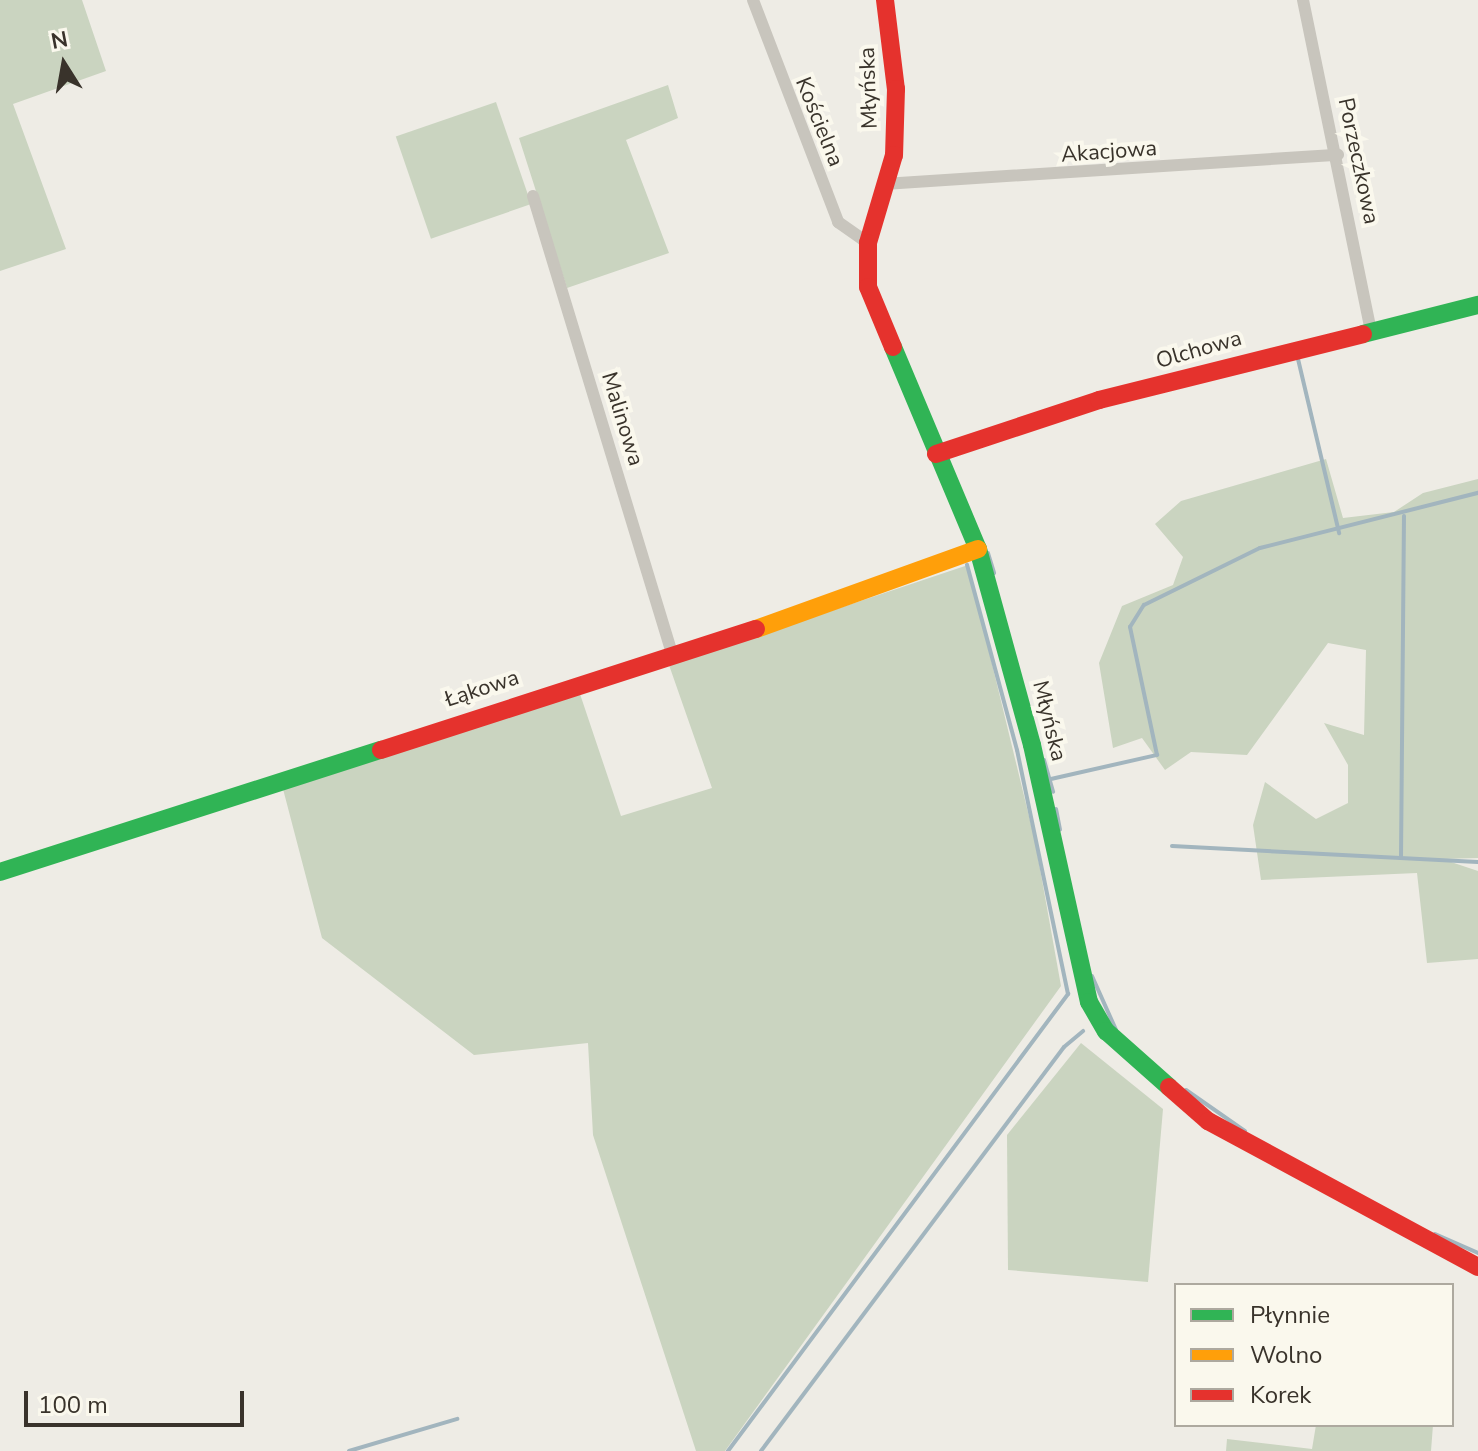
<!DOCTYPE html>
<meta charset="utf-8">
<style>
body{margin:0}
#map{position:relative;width:1478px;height:1451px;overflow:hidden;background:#eeece5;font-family:"Nunito Sans",sans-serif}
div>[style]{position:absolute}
.green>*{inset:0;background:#cad4c0;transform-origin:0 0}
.stream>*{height:4px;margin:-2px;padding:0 2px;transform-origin:2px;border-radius:2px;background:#a2b5be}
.street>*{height:12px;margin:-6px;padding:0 6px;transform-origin:6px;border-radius:6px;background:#c8c5bd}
.fast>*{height:18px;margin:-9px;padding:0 9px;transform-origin:9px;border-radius:9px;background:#30b455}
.slow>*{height:18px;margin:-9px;padding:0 9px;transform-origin:9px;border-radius:9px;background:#ff9f0a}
.jam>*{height:18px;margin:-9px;padding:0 9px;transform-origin:9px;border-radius:9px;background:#e5322d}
span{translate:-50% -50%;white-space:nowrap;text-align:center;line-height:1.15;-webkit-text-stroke:8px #faf8ed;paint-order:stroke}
.street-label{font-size:22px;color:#39332b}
.legend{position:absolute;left:1174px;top:1283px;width:280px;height:144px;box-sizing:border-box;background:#faf8ed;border:2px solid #ada99f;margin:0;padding:10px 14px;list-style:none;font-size:24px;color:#39332b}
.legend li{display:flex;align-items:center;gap:16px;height:40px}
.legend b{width:40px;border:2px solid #ada99f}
.north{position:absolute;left:24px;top:24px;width:80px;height:80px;-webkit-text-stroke:6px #faf8ed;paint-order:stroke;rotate:349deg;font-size:22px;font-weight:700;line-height:32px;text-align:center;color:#39332b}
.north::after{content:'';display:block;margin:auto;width:28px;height:36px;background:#39332b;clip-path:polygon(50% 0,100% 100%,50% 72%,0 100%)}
.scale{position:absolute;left:24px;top:1391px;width:220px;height:36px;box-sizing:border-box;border:4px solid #39332b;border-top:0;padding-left:10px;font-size:24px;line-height:28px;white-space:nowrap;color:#39332b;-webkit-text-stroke:6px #faf8ed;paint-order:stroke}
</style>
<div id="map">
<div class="green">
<div style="clip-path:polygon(0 0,82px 0,106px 71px,13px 104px,66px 249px,0 271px)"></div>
<div style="clip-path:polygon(668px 85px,678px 118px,626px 140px,669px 253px,567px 288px,519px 138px)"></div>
<div style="left:496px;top:102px;width:108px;height:106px;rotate:71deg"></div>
<div style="clip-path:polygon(1326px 459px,1343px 518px,1394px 512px,1423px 493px,1478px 479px,1478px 858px,1442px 859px,1478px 871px,1478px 959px,1427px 963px,1417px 873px,1261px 880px,1253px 825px,1265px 782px,1316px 819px,1348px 803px,1348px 765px,1324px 723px,1364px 735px,1366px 650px,1328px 643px,1247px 755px,1191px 752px,1165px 770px,1142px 738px,1113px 748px,1099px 663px,1122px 606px,1173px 585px,1183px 557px,1155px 524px,1181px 501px)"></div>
<div style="clip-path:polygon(968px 565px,1035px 841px,1061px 986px,725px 1451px,696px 1451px,593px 1135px,588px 1043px,474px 1055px,322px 938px,283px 789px,579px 691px,621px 816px,712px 788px,669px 665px)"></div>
<div style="clip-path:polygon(1081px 1043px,1163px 1109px,1148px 1282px,1008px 1270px,1007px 1135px)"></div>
<div style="clip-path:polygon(1316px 1425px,1433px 1425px,1431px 1451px,1226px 1451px,1227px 1439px,1312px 1449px)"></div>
</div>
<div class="stream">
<div style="left:1298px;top:359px;width:179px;rotate:76.7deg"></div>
<div style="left:988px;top:553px;width:21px;rotate:73deg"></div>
<div style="left:1044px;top:760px;width:33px;rotate:74deg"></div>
<div style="left:1051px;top:779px;width:109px;rotate:-12.8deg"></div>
<div style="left:1157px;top:755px;width:131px;rotate:-101.9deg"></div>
<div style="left:1130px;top:627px;width:26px;rotate:-58deg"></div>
<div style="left:1144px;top:605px;width:129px;rotate:-26.2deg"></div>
<div style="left:1260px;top:548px;width:225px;rotate:-14.2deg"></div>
<div style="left:1056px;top:809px;width:21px;rotate:79deg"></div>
<div style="left:1172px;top:846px;width:306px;rotate:3deg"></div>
<div style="left:1401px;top:858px;width:342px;rotate:-89.5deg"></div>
<div style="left:1092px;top:976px;width:59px;rotate:66deg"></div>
<div style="left:1186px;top:1090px;width:72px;rotate:34.8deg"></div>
<div style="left:1435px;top:1234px;width:47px;rotate:23.8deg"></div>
<div style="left:349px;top:1451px;width:113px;rotate:-16.5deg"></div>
<div style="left:728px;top:1451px;width:570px;rotate:-53.35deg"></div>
<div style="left:1068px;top:994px;width:249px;rotate:-101.8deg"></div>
<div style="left:1017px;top:750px;width:192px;rotate:-105.1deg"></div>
<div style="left:761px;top:1451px;width:505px;rotate:-53.13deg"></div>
<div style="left:1064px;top:1047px;width:25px;rotate:-40deg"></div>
</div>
<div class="street">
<div style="left:753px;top:0;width:238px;rotate:69deg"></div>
<div style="left:838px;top:222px;width:37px;rotate:35deg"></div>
<div style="left:1303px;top:0;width:338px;rotate:78.4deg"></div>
<div style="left:884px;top:184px;width:455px;rotate:-3.7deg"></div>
<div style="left:533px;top:196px;width:478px;rotate:73.1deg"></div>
</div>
<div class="fast">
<div style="left:1363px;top:334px;width:119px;rotate:-14.2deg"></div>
<div style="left:893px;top:347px;width:219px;rotate:67.2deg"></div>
<div style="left:978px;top:549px;width:203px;rotate:74.6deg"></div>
<div style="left:1032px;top:745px;width:263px;rotate:77.5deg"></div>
<div style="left:1089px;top:1002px;width:34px;rotate:60deg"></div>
<div style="left:1106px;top:1031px;width:84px;rotate:41.6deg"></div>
<div style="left:0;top:872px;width:400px;rotate:-17.8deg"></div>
</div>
<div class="slow">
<div style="left:756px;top:629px;width:236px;rotate:-19.8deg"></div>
</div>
<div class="jam">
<div style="left:885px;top:0;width:90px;rotate:83deg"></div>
<div style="left:896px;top:89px;width:66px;rotate:91.7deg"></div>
<div style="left:894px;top:155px;width:92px;rotate:106.5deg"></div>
<div style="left:868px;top:243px;width:44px;rotate:90deg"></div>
<div style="left:868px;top:287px;width:65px;rotate:67.4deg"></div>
<div style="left:936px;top:454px;width:172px;rotate:-18.3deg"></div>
<div style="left:1099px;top:400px;width:272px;rotate:-14deg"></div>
<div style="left:381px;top:750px;width:394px;rotate:-17.9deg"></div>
<div style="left:1169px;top:1087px;width:52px;rotate:41.1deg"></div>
<div style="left:1208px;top:1121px;width:307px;rotate:28.4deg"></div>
</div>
<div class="street-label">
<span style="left:869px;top:88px;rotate:-92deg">Młyńska</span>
<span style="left:819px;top:122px;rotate:68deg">Kościelna</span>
<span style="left:1109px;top:152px;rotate:-4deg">Akacjowa</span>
<span style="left:1358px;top:161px;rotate:78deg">Porzeczkowa</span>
<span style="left:1199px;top:350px;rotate:-16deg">Olchowa</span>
<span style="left:622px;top:419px;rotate:73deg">Malinowa</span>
<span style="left:482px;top:689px;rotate:-18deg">Łąkowa</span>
<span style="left:1049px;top:721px;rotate:76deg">Młyńska</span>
</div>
<ul class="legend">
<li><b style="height:10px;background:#30b455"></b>Płynnie</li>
<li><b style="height:10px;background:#ff9f0a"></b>Wolno</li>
<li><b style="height:10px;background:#e5322d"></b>Korek</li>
</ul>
<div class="north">N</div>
<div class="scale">100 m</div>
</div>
